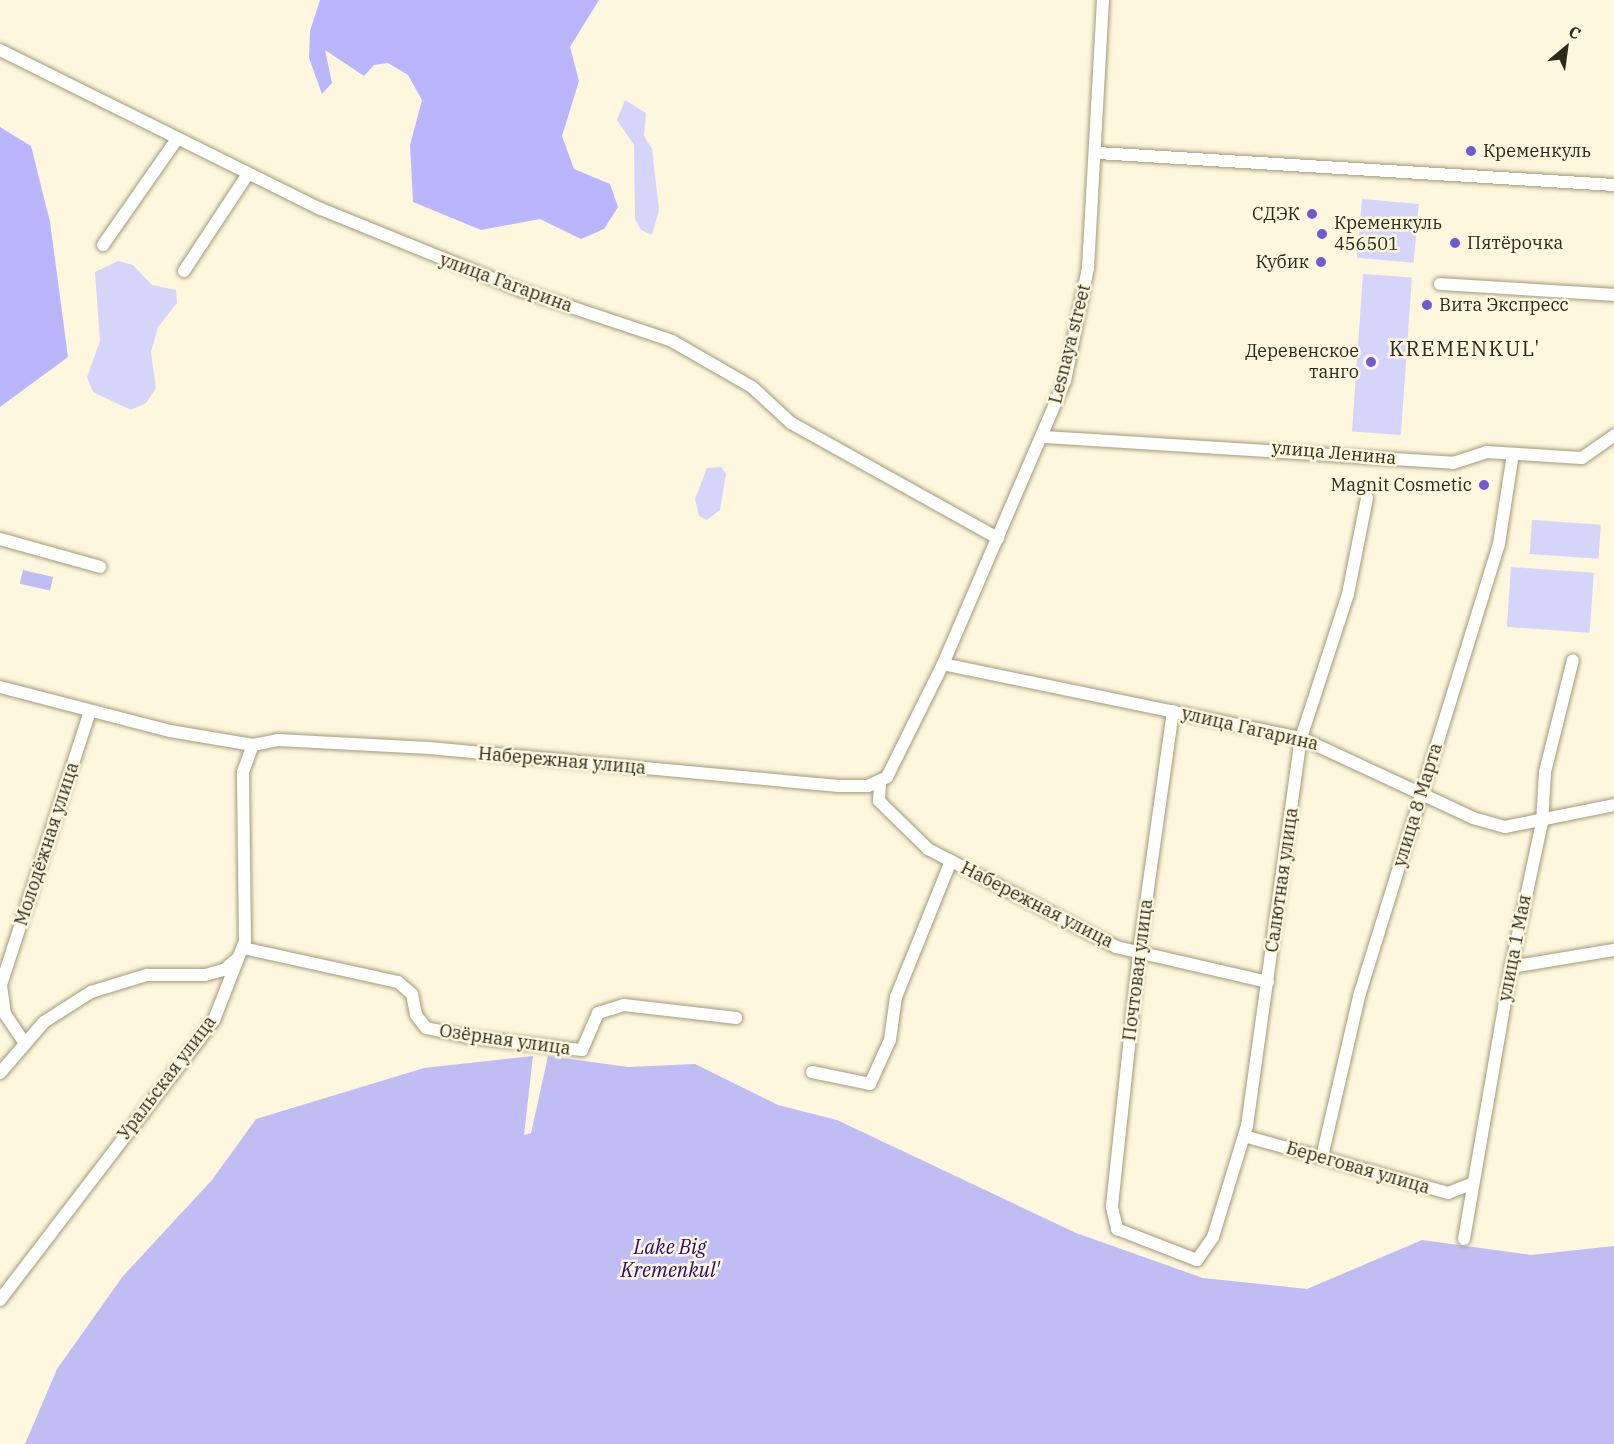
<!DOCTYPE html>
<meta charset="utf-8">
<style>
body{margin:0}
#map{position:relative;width:1614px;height:1444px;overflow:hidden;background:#fef7dd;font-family:"IBM Plex Serif",serif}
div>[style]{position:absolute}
.green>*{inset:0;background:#d5d4fa;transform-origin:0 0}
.forest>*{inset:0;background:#bab6fe}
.water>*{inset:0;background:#bfbdf3;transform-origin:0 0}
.roads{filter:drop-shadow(0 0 2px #a19a7b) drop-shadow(0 0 2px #a19a7b)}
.minor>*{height:12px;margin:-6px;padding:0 6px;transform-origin:6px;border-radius:6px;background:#fff}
.dots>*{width:16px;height:16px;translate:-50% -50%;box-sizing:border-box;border:3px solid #fef7dd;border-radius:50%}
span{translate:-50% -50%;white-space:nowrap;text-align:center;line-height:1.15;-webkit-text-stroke:5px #fef7dd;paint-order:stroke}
.poi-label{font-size:18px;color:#2c291d}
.left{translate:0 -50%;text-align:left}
.right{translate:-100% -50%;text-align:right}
.street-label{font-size:18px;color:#2c291d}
.water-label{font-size:20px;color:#2b0570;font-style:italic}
.quarter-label{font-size:21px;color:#2c291d;letter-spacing:1.5px}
.north{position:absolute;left:1536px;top:18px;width:60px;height:60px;-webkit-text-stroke:4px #fef7dd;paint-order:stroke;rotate:29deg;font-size:16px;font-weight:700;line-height:24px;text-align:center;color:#2c291d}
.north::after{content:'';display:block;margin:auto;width:21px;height:27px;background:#2c291d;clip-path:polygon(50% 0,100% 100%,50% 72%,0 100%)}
</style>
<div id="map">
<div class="green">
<div style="clip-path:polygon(625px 100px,646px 113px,644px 136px,652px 149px,659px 210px,652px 235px,641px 230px,635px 219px,634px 145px,617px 120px)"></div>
<div style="left:1362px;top:199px;width:57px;height:59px;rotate:5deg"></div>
<div style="clip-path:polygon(118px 261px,133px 265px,152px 285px,176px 290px,177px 303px,158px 327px,151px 352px,156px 388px,146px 403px,131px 410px,93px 392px,87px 377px,100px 341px,95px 272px)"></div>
<div style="left:1363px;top:274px;width:49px;height:158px;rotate:4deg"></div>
<div style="clip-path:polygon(721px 467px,726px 474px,720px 510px,707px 520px,699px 516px,695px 499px,707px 468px)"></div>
<div style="left:1532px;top:520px;width:69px;height:34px;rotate:4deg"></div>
<div style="left:1511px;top:567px;width:83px;height:60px;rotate:4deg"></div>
</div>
<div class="forest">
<div style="clip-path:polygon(320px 0,599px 0,570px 47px,579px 81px,562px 136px,574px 169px,610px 184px,618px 207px,604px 229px,581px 239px,540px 219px,481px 230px,413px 202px,410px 145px,422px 100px,408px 75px,388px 63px,374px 65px,364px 76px,325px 50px,332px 83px,322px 94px,309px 58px,310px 31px)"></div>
<div style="clip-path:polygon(0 127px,31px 146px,50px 222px,68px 357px,0 407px)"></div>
</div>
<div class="water">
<div style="left:23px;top:570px;width:31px;height:14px;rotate:13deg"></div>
<div style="clip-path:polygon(533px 1056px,524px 1135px,531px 1133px,548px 1056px,628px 1067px,695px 1064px,778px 1105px,837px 1120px,1076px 1233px,1203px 1278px,1307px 1289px,1422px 1240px,1531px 1255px,1614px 1246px,1614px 1444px,25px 1444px,57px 1369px,123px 1276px,212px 1180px,256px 1119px,424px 1068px)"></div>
</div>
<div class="roads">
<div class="minor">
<div style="left:0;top:50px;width:358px;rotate:26.4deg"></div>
<div style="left:321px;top:209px;width:215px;rotate:22.1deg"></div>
<div style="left:520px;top:290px;width:160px;rotate:18.5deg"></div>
<div style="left:672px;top:341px;width:92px;rotate:29.9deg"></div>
<div style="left:752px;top:387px;width:53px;rotate:42.7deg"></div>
<div style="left:791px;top:423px;width:237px;rotate:29.1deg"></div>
<div style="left:1098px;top:153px;width:517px;rotate:3.55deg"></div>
<div style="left:103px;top:245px;width:129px;rotate:-55.1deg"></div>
<div style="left:184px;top:271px;width:116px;rotate:-56.6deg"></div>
<div style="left:1440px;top:284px;width:174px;rotate:3.6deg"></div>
<div style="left:1045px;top:437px;width:409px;rotate:3.6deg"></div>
<div style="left:1453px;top:463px;width:35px;rotate:-18deg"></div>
<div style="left:1486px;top:452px;width:96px;rotate:3.6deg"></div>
<div style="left:1582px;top:458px;width:39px;rotate:-35deg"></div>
<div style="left:0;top:539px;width:104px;rotate:15.6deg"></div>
<div style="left:943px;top:664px;width:366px;rotate:11.7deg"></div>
<div style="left:1301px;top:738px;width:190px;rotate:24.9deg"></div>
<div style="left:1473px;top:818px;width:33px;rotate:16deg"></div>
<div style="left:1505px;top:827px;width:111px;rotate:-11.4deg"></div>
<div style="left:0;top:687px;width:176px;rotate:14.5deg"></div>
<div style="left:170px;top:731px;width:84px;rotate:9.6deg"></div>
<div style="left:1173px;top:711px;width:244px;rotate:98deg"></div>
<div style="left:1139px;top:953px;width:255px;rotate:96.1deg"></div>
<div style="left:1112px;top:1207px;width:23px;rotate:77deg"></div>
<div style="left:1117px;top:1229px;width:86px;rotate:21.2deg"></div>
<div style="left:1197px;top:1260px;width:28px;rotate:-55deg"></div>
<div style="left:1213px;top:1237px;width:116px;rotate:-73deg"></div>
<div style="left:1247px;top:1126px;width:392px;rotate:-82.1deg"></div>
<div style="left:1301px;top:738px;width:151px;rotate:-71.9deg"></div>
<div style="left:1348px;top:594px;width:98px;rotate:-78.8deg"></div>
<div style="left:880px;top:783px;width:18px;rotate:93deg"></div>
<div style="left:879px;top:801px;width:69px;rotate:44.4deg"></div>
<div style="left:928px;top:849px;width:212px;rotate:27.5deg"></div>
<div style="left:1116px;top:947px;width:156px;rotate:13deg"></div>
<div style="left:243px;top:948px;width:159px;rotate:12.4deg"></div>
<div style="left:398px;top:982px;width:18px;rotate:41deg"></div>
<div style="left:412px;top:994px;width:21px;rotate:79deg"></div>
<div style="left:416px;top:1015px;width:16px;rotate:52deg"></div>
<div style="left:426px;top:1028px;width:44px;rotate:11.8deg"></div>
<div style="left:469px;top:1037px;width:114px;rotate:6.6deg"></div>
<div style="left:582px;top:1050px;width:40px;rotate:-66.6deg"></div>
<div style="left:598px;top:1013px;width:27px;rotate:-17deg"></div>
<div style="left:624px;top:1005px;width:113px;rotate:6.6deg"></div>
<div style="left:1511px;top:967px;width:104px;rotate:-9.4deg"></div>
<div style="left:24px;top:1042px;width:34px;rotate:-124deg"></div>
<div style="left:5px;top:1014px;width:29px;rotate:-98deg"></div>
<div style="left:1px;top:985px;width:288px;rotate:-72deg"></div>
<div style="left:812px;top:1072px;width:59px;rotate:11.7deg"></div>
<div style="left:870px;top:1084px;width:48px;rotate:-65.6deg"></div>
<div style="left:890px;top:1040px;width:43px;rotate:-82.1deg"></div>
<div style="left:896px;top:997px;width:147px;rotate:-68deg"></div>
<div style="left:0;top:1073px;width:67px;rotate:-49.2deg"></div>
<div style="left:44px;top:1022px;width:56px;rotate:-32.6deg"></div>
<div style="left:91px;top:992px;width:59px;rotate:-16.9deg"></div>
<div style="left:147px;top:975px;width:58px"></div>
<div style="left:205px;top:975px;width:20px;rotate:-15deg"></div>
<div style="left:224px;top:970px;width:18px;rotate:-41deg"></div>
<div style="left:1244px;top:1136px;width:212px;rotate:15.6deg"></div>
<div style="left:1448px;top:1193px;width:26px;rotate:-21deg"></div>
<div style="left:1322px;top:1157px;width:168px;rotate:-77deg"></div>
<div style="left:1360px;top:993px;width:470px;rotate:-72.8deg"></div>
<div style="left:1499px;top:544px;width:91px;rotate:-81.2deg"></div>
<div style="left:1464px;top:1239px;width:276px;rotate:-80.2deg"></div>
<div style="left:1511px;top:967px;width:147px;rotate:-77.9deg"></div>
<div style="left:1542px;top:823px;width:51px;rotate:-86.6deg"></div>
<div style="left:1545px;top:772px;width:115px;rotate:-76deg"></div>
<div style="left:0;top:1300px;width:352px;rotate:-52.6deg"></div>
<div style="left:214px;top:1020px;width:85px;rotate:-68.6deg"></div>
<div style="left:245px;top:941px;width:169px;rotate:-90.7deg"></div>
<div style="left:243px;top:772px;width:29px;rotate:-70deg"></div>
<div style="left:253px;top:745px;width:25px;rotate:-11deg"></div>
<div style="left:278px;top:740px;width:151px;rotate:3deg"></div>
<div style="left:429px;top:748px;width:412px;rotate:5.3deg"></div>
<div style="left:839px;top:786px;width:29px"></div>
<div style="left:868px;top:786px;width:21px;rotate:-25deg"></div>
<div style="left:887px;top:777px;width:126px;rotate:-63.6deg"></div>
<div style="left:943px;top:664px;width:308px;rotate:-66.7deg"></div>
<div style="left:1065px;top:381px;width:115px;rotate:-78.5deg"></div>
<div style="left:1088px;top:268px;width:268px;rotate:-86.8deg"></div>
</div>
</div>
<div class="dots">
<div style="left:1471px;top:151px;background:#6e5ad3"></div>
<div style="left:1312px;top:214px;background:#6e5ad3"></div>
<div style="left:1322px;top:234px;background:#6e5ad3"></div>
<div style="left:1455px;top:243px;background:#6e5ad3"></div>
<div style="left:1321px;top:262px;background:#6e5ad3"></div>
<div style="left:1427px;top:305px;background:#6e5ad3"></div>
<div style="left:1371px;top:362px;background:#6e5ad3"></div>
<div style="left:1484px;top:485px;background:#6e5ad3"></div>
</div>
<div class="poi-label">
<span class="left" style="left:1483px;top:151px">Кременкуль</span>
<span class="right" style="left:1300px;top:214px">СДЭК</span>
<span class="left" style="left:1334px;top:234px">Кременкуль<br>456501</span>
<span class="left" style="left:1467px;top:243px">Пятёрочка</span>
<span class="right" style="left:1309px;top:262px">Кубик</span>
<span class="left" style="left:1439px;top:305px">Вита Экспресс</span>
<span class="right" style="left:1359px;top:362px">Деревенское<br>танго</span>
<span class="right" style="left:1472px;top:485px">Magnit Cosmetic</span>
</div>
<div class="street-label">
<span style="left:506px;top:283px;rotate:20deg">улица Гагарина</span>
<span style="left:1070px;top:344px;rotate:-76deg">Lesnaya street</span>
<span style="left:1334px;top:453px;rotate:5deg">улица Ленина</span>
<span style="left:1250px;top:729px;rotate:13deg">улица Гагарина</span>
<span style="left:562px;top:761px;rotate:5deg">Набережная улица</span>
<span style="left:1418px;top:805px;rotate:-73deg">улица 8 Марта</span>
<span style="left:47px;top:844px;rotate:-72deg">Молодёжная улица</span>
<span style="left:1282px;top:880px;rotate:-82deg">Салютная улица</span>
<span style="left:1037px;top:905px;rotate:27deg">Набережная улица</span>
<span style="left:1515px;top:948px;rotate:-79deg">улица 1 Мая</span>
<span style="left:1138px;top:970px;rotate:-83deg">Почтовая улица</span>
<span style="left:505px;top:1040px;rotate:8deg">Озёрная улица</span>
<span style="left:167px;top:1078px;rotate:-53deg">Уральская улица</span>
<span style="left:1358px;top:1168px;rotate:16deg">Береговая улица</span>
</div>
<div class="water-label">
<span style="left:670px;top:1258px">Lake Big<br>Kremenkul'</span>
</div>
<div class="quarter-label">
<span style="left:1465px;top:348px">KREMENKUL'</span>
</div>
<div class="north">С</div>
</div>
